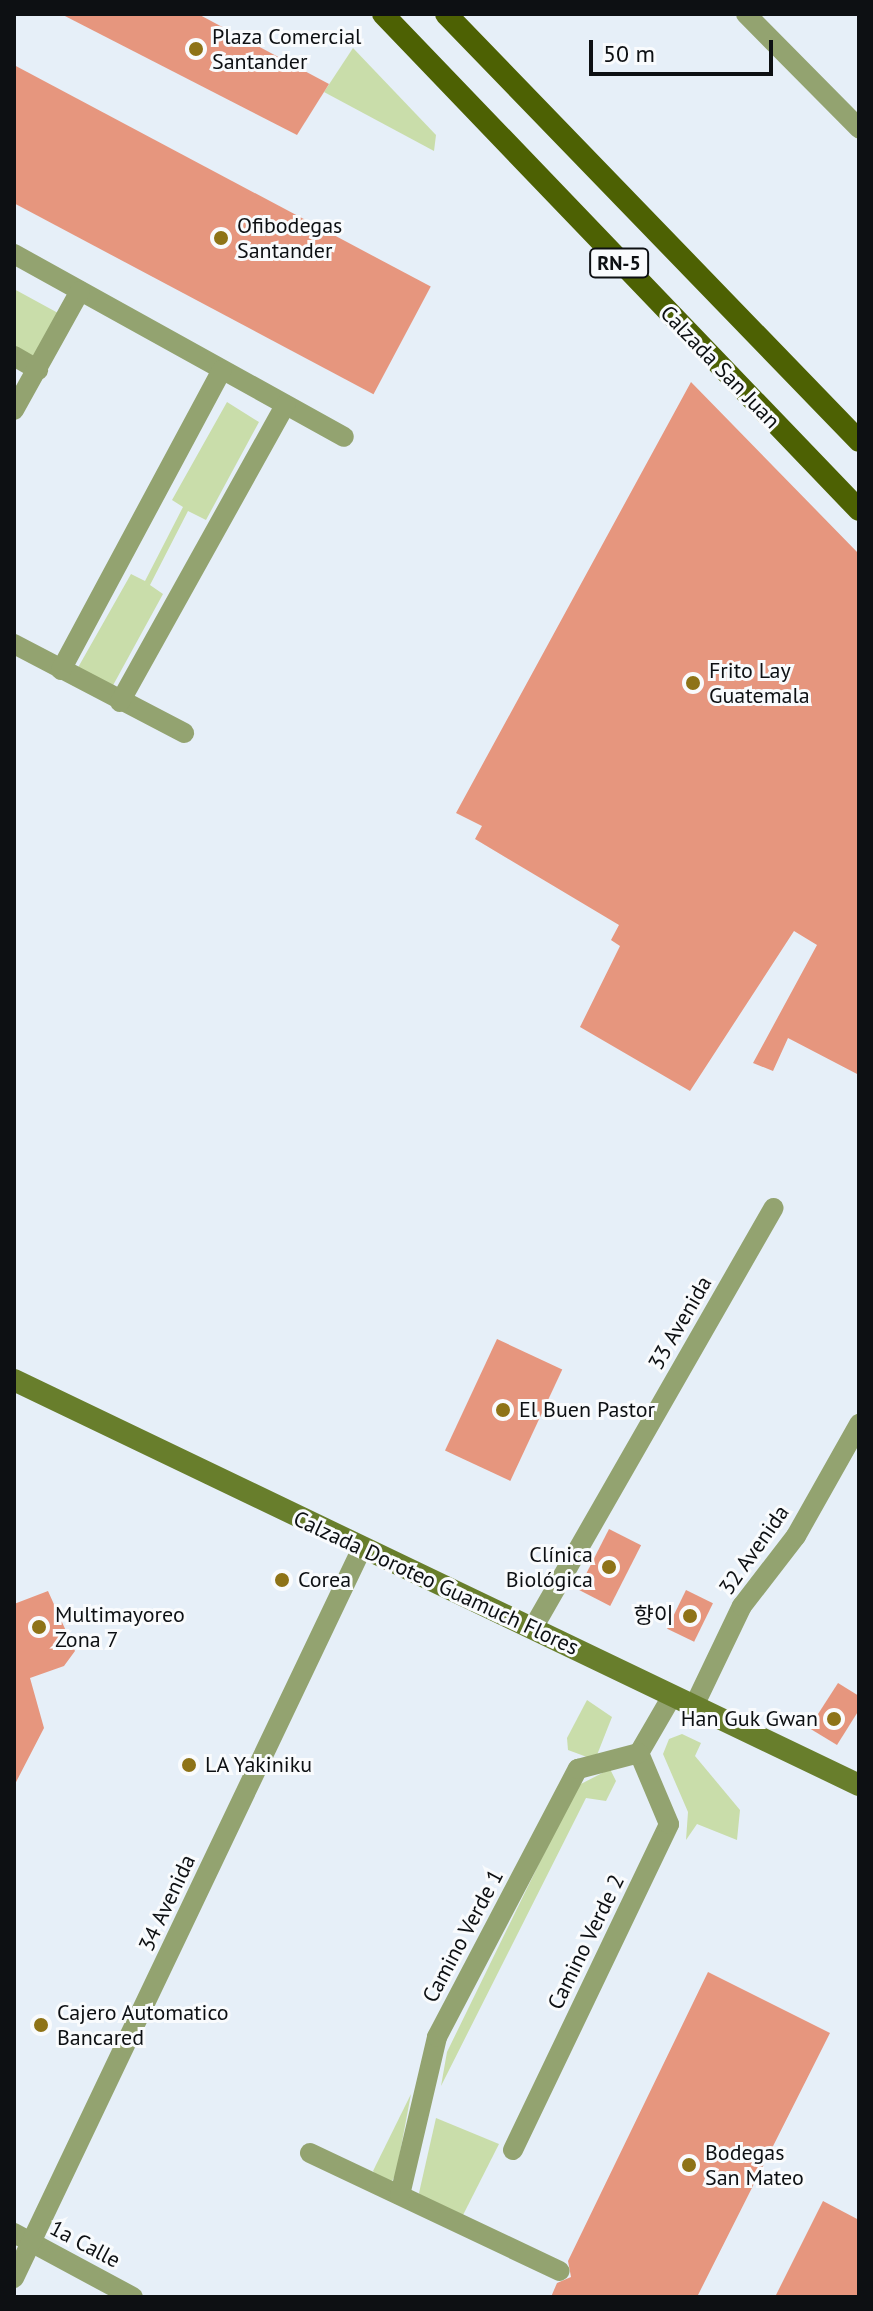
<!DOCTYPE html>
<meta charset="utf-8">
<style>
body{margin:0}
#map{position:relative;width:873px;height:2311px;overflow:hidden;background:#e6eff8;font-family:"PT Sans","Noto Sans KR",sans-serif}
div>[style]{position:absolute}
.green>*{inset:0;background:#c9ddaa}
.building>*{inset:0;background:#e6967e;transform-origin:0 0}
.minor>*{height:20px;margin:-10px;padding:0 10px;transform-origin:10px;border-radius:10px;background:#93a370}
.secondary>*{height:22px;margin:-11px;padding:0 11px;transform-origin:11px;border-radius:11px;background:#687e2c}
.primary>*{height:22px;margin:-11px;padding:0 11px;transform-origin:11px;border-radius:11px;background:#4d6103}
.dots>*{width:22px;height:22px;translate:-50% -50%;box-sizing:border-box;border:4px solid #f9fbfd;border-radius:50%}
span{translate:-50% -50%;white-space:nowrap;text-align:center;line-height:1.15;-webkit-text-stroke:6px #f9fbfd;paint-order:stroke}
.shield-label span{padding:2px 6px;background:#f9fbfd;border:2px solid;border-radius:6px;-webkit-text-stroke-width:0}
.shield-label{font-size:20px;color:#0d1013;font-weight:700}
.poi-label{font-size:22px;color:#0d1013}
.left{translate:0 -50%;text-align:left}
.right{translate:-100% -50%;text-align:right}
.street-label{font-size:22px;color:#0d1013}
.frame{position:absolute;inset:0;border:16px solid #0d1013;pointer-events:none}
.scale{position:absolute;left:589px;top:40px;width:184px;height:36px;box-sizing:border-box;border:4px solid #0d1013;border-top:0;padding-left:10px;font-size:24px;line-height:28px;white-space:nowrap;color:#0d1013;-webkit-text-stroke:6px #f9fbfd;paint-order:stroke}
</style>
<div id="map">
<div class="green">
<div style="clip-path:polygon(353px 48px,436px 135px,434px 151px,324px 92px)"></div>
<div style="clip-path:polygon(14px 289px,58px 313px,34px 357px,14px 346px)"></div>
<div style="clip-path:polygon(227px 402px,259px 422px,206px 520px,188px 511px,150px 585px,163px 594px,111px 689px,76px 671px,131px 574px,145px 581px,183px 507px,172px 500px)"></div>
<div style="clip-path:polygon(587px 1700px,612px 1717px,595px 1760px,568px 1750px,567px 1738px)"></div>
<div style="clip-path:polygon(682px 1734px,701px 1743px,695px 1756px,740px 1810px,737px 1840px,697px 1824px,686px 1840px,688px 1812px,663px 1754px,669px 1739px)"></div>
<div style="clip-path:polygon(610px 1769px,616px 1781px,606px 1801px,586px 1798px,441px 2086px,447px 2052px,577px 1786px)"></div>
<div style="clip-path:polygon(411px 2094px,396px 2174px,391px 2183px,382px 2182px,373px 2171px)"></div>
<div style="clip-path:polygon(436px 2118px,499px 2144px,461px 2219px,425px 2204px,419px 2193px)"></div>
</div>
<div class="building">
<div style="clip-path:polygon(61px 14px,198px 14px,329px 84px,297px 135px)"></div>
<div style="left:14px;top:65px;width:472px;height:122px;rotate:28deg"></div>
<div style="clip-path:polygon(691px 382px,859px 554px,859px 1075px,788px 1038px,773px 1071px,753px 1063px,817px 945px,794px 931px,690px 1091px,580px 1027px,620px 946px,611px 940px,619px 925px,475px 839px,482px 826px,456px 813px)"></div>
<div style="left:497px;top:1339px;width:72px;height:123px;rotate:25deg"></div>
<div style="left:609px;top:1529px;width:36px;height:68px;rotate:27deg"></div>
<div style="left:686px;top:1590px;width:30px;height:43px;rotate:26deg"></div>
<div style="clip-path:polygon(48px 1591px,75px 1651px,64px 1666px,30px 1678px,44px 1728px,14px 1786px,14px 1604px)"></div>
<div style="clip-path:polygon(838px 1683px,859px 1696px,859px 1710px,837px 1745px,809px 1728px)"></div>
<div style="clip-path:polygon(708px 1972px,830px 2033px,697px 2297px,551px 2297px,557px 2283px,571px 2277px,568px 2261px)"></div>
<div style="clip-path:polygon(823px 2201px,859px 2220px,859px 2297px,775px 2297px)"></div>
</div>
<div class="minor">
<div style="left:746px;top:14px;width:161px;rotate:45.3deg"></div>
<div style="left:14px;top:254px;width:377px;rotate:29deg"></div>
<div style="left:14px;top:356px;width:28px;rotate:30deg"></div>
<div style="left:14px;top:410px;width:136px;rotate:-61deg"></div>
<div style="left:14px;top:644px;width:192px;rotate:27.6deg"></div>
<div style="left:61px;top:670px;width:340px;rotate:-61.8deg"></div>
<div style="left:120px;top:702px;width:340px;rotate:-60.9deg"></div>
<div style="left:533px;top:1628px;width:484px;rotate:-60.2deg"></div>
<div style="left:694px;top:1706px;width:111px;rotate:-64.4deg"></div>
<div style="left:742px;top:1606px;width:88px;rotate:-52.4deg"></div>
<div style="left:796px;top:1536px;width:129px;rotate:-60.6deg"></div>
<div style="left:639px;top:1753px;width:66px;rotate:-59.9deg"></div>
<div style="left:513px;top:2150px;width:361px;rotate:-64.4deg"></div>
<div style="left:669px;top:1824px;width:77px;rotate:-112.9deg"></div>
<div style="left:310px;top:2153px;width:276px;rotate:25.3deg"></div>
<div style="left:400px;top:2195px;width:162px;rotate:-76.8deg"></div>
<div style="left:437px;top:2037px;width:303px;rotate:-62.3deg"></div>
<div style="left:578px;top:1769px;width:63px;rotate:-14.7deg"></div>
<div style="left:14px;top:2233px;width:135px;rotate:28.3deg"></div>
<div style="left:14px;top:2278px;width:809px;rotate:-64.51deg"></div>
</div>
<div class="secondary">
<div style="left:14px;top:1380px;width:937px;rotate:25.61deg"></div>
</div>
<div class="primary">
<div style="left:383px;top:14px;width:687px;rotate:46.18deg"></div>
<div style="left:446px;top:14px;width:594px;rotate:45.95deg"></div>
</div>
<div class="dots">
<div style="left:196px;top:49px;background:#8e7317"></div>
<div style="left:221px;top:238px;background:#8e7317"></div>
<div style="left:693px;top:683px;background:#8e7317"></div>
<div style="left:503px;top:1410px;background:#8e7317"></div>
<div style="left:609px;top:1567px;background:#8e7317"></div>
<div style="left:282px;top:1580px;background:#8e7317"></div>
<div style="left:690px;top:1616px;background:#8e7317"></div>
<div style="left:39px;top:1627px;background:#8e7317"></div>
<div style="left:834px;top:1719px;background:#8e7317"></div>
<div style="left:189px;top:1765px;background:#8e7317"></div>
<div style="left:41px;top:2025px;background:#8e7317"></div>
<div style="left:689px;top:2165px;background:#8e7317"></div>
</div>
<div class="shield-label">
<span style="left:619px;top:263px">RN-5</span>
</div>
<div class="poi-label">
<span class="left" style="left:212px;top:49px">Plaza Comercial<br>Santander</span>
<span class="left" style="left:237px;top:238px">Ofibodegas<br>Santander</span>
<span class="left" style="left:709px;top:683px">Frito Lay<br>Guatemala</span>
<span class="left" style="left:519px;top:1410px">El Buen Pastor</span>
<span class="right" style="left:593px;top:1567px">Clínica<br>Biológica</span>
<span class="left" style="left:298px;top:1580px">Corea</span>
<span class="left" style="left:55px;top:1627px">Multimayoreo<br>Zona 7</span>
<span class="right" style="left:674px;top:1616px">향이</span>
<span class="right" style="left:818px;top:1719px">Han Guk Gwan</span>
<span class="left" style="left:205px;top:1765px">LA Yakiniku</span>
<span class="left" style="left:57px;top:2025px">Cajero Automatico<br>Bancared</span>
<span class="left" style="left:705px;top:2165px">Bodegas<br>San Mateo</span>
</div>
<div class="street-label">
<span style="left:720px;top:367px;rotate:46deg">Calzada San Juan</span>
<span style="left:680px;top:1323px;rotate:-60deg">33 Avenida</span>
<span style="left:754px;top:1550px;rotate:-55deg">32 Avenida</span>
<span style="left:436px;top:1583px;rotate:25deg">Calzada Doroteo Guamuch Flores</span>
<span style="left:167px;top:1903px;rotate:-65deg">34 Avenida</span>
<span style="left:463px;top:1936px;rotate:-62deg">Camino Verde 1</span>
<span style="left:586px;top:1942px;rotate:-64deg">Camino Verde 2</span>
<span style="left:85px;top:2244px;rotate:28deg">1a Calle</span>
</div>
<div class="frame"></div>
<div class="scale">50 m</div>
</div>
